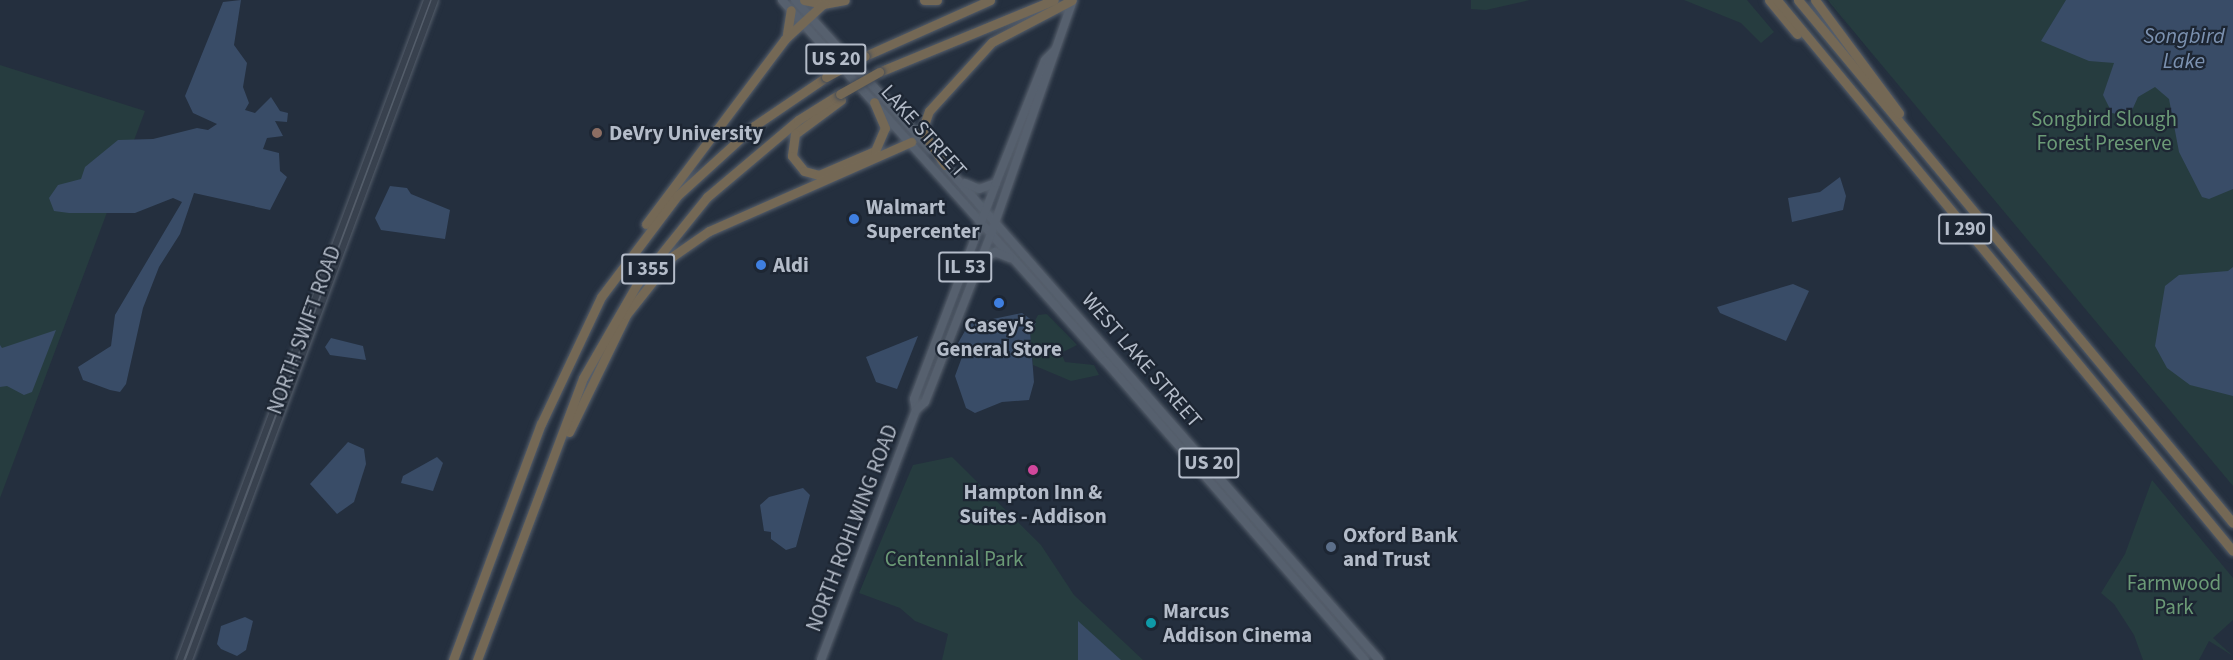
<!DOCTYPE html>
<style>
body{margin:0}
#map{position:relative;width:2233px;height:660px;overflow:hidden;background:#242f3e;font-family:"Source Sans 3",sans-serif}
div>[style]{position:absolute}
.green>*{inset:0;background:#263c3f}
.water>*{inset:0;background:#394c67}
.roads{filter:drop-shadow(0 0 2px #565f6c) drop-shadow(0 0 2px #565f6c)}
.minor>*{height:6px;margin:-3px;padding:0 3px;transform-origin:3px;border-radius:3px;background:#38414e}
.major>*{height:8px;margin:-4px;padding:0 4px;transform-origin:4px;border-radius:4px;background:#56606e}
.highway>*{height:9px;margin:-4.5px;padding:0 4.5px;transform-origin:4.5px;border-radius:4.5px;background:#746855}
.bridges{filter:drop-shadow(0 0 2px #434c59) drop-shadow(0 0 2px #434c59)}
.highway-bridge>*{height:9px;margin:-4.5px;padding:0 4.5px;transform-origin:4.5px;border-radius:4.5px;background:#746855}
.dots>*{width:16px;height:16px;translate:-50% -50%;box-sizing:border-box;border:3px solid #1d2633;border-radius:50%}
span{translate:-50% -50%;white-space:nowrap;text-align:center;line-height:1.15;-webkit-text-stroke:4.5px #1d2633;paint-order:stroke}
.shield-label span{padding:2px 4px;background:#1d2633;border:2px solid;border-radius:4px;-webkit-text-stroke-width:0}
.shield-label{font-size:20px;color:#b4bcc9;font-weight:700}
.park-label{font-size:21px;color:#6b9a76}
.street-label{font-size:21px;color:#b4bcc9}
.poi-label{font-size:21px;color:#b4bcc9;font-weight:700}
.left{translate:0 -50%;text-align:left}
.water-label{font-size:22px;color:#7c92b1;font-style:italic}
</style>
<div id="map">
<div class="green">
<div style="clip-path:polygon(1471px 0,1530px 0,1486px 10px,1471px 9px)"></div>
<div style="clip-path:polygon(1684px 0,1747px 0,1774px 32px,1761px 43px,1741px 23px)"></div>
<div style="clip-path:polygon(1828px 0,2233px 0,2233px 486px,1830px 3px)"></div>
<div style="clip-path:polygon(0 65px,145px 111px,0 498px)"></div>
<div style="clip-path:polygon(1047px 314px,1077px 345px,1061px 353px,1065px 362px,1094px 365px,1099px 375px,1071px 381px,1033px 365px,1030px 330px,1038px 315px)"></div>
<div style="clip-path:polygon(952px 457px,1041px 545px,1074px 595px,1143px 660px,942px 660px,948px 634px,915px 621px,900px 608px,859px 593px,913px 465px)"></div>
<div style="clip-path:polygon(2152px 480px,2233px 578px,2233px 620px,2213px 638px,2233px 656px,2209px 641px,2199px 660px,2143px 660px,2134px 635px,2114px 604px,2101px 593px,2125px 554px)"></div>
</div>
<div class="water">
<div style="clip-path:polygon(241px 0,234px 45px,247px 63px,243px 87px,249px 103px,245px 110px,255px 113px,271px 97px,280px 111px,288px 113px,287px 122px,275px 121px,283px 136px,267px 138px,263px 149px,279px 153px,280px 171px,287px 177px,270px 210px,194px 193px,180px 234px,159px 267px,143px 308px,126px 384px,120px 392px,110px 390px,83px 380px,78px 367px,111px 346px,115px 315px,182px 202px,173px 198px,135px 213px,69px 213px,54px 211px,49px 198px,58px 185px,81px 179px,85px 167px,118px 140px,153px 139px,197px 128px,208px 130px,217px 124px,193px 113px,185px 96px,223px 2px)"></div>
<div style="clip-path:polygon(2066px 0,2233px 0,2233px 189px,2209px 199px,2202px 197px,2179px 152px,2169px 99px,2155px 87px,2138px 97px,2129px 117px,2112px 113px,2103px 95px,2114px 63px,2089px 61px,2041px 41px)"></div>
<div style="clip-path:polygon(1840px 177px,1846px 196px,1843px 210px,1792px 222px,1788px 198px,1820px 192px)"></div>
<div style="clip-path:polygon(390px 186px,407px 188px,411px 194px,450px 210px,445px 239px,381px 230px,375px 218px)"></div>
<div style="clip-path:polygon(2233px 267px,2233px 396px,2190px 385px,2167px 368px,2155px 346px,2165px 286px,2179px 275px,2228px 271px)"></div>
<div style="clip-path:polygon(1793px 284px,1809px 291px,1786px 341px,1720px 313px,1717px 307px)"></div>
<div style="clip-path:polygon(1022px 313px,1036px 323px,1030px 331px,1034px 382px,1029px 400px,1002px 402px,975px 413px,966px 408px,955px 376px,962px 357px,958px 343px,969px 324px)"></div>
<div style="clip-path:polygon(56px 330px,32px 392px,24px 395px,7px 386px,0 387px,0 345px,2px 348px)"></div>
<div style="clip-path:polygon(918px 336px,897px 389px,876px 382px,866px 357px)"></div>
<div style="clip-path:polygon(331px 338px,363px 346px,366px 360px,330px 355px,325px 347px)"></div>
<div style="clip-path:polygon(348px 442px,364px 449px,366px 464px,354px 502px,337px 514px,310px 484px)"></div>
<div style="clip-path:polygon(437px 457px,443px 463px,433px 491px,401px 483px,403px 476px)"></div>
<div style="clip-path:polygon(803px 488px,810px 495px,796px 547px,786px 550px,771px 539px,771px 532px,764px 531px,760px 505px,769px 497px)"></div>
<div style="clip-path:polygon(245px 617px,253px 621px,246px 650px,237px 656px,221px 649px,217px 644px,221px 626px)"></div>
<div style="clip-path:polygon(1078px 621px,1121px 660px,1078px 660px)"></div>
</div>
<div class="roads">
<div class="minor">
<div style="left:180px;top:660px;width:705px;rotate:-69.48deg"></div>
<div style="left:189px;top:660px;width:704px;rotate:-69.56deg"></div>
</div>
<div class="major">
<div style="left:782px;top:0;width:484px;rotate:48.2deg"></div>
<div style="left:1105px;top:361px;width:396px;rotate:49deg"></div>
<div style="left:795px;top:0;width:202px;rotate:47.8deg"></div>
<div style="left:941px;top:161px;width:664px;rotate:48.72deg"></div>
<div style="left:965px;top:183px;width:15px;rotate:23deg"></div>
<div style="left:979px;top:189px;width:18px;rotate:-19deg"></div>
<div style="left:982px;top:261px;width:16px;rotate:-35deg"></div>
<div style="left:995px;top:252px;width:16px;rotate:22deg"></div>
<div style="left:916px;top:410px;width:11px;rotate:-100deg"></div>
<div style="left:914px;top:399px;width:231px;rotate:-69.2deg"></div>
<div style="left:996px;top:183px;width:132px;rotate:-68.3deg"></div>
<div style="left:1045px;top:60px;width:13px;rotate:-45deg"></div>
<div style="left:821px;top:660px;width:267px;rotate:-69.2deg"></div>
<div style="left:916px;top:410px;width:12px;rotate:-42deg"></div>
<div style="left:925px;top:402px;width:180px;rotate:-68.6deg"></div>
<div style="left:991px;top:234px;width:248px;rotate:-70.7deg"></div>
</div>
<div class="highway">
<div style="left:804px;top:0;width:19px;rotate:12deg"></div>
<div style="left:823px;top:4px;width:22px;rotate:-10deg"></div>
<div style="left:924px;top:0;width:13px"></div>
<div style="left:1769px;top:0;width:44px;rotate:50.5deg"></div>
<div style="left:1777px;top:0;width:715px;rotate:50.39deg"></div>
<div style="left:1798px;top:0;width:680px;rotate:50.25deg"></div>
<div style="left:1815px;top:0;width:141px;rotate:53.4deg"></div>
<div style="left:787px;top:34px;width:24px;rotate:-81deg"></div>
<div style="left:865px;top:56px;width:137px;rotate:-24.1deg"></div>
<div style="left:879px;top:72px;width:189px;rotate:-22.4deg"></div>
<div style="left:841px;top:100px;width:57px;rotate:143.5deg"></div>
<div style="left:795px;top:134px;width:22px;rotate:98deg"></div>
<div style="left:792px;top:156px;width:19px;rotate:51deg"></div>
<div style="left:804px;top:171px;width:16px;rotate:15deg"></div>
<div style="left:819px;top:175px;width:61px;rotate:-23.2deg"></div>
<div style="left:875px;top:151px;width:25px;rotate:-67deg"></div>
<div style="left:885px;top:128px;width:28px;rotate:-113deg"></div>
<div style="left:945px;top:165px;width:41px;rotate:-124.1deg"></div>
<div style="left:922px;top:131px;width:21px;rotate:-71deg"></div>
<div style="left:929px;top:111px;width:93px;rotate:-47.6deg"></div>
<div style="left:992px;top:42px;width:90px;rotate:-27.7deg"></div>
<div style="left:646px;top:224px;width:231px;rotate:-53.1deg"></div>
<div style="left:785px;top:39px;width:52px;rotate:-42.6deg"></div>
<div style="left:569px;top:432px;width:130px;rotate:-64deg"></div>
<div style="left:626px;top:315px;width:75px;rotate:-51.5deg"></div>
<div style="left:673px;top:256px;width:44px;rotate:-34.8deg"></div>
<div style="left:709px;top:231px;width:221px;rotate:-23.8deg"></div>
<div style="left:453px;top:660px;width:252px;rotate:-69.6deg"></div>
<div style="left:541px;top:424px;width:140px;rotate:-64.7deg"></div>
<div style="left:601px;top:297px;width:126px;rotate:-53deg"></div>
<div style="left:677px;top:196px;width:104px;rotate:-42.3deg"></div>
<div style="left:754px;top:126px;width:87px;rotate:-34.2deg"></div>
<div style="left:477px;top:660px;width:301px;rotate:-69.4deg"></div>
<div style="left:583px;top:378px;width:108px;rotate:-60.1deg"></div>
<div style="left:637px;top:284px;width:112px;rotate:-51.2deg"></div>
<div style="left:707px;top:197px;width:119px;rotate:-40.2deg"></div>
<div style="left:798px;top:120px;width:49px;rotate:-31.8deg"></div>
</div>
</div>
<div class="bridges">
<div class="highway-bridge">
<div style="left:826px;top:77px;width:44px;rotate:-28.3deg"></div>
<div style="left:840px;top:94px;width:45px;rotate:-29.4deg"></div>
</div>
</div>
<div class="dots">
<div style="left:597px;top:133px;background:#8d6e63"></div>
<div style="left:854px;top:219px;background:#3f7fe0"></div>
<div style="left:761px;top:265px;background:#3f7fe0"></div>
<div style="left:999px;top:303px;background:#3f7fe0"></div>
<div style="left:1033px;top:470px;background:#d1479c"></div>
<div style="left:1331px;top:547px;background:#5c6f8a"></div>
<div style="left:1151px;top:623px;background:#0f9aa8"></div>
</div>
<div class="shield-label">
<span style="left:836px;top:59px">US 20</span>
<span style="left:1965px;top:229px">I 290</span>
<span style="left:965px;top:267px">IL 53</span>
<span style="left:648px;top:269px">I 355</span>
<span style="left:1209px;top:463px">US 20</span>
</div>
<div class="park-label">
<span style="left:2104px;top:131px">Songbird Slough<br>Forest Preserve</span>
<span style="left:954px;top:559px">Centennial Park</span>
<span style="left:2174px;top:595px">Farmwood<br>Park</span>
</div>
<div class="street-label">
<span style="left:924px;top:131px;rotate:48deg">LAKE STREET</span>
<span style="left:304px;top:330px;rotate:-70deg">NORTH SWIFT ROAD</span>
<span style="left:1142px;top:360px;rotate:49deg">WEST LAKE STREET</span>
<span style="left:852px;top:528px;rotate:-69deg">NORTH ROHLWING ROAD</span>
</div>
<div class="poi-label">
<span class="left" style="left:609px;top:133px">DeVry University</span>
<span class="left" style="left:866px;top:219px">Walmart<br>Supercenter</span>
<span class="left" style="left:773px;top:265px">Aldi</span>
<span style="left:999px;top:337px">Casey's<br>General Store</span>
<span style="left:1033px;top:504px">Hampton Inn &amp;<br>Suites - Addison</span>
<span class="left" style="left:1343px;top:547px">Oxford Bank<br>and Trust</span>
<span class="left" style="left:1163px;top:623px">Marcus<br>Addison Cinema</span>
</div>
<div class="water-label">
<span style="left:2184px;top:49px">Songbird<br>Lake</span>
</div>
</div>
